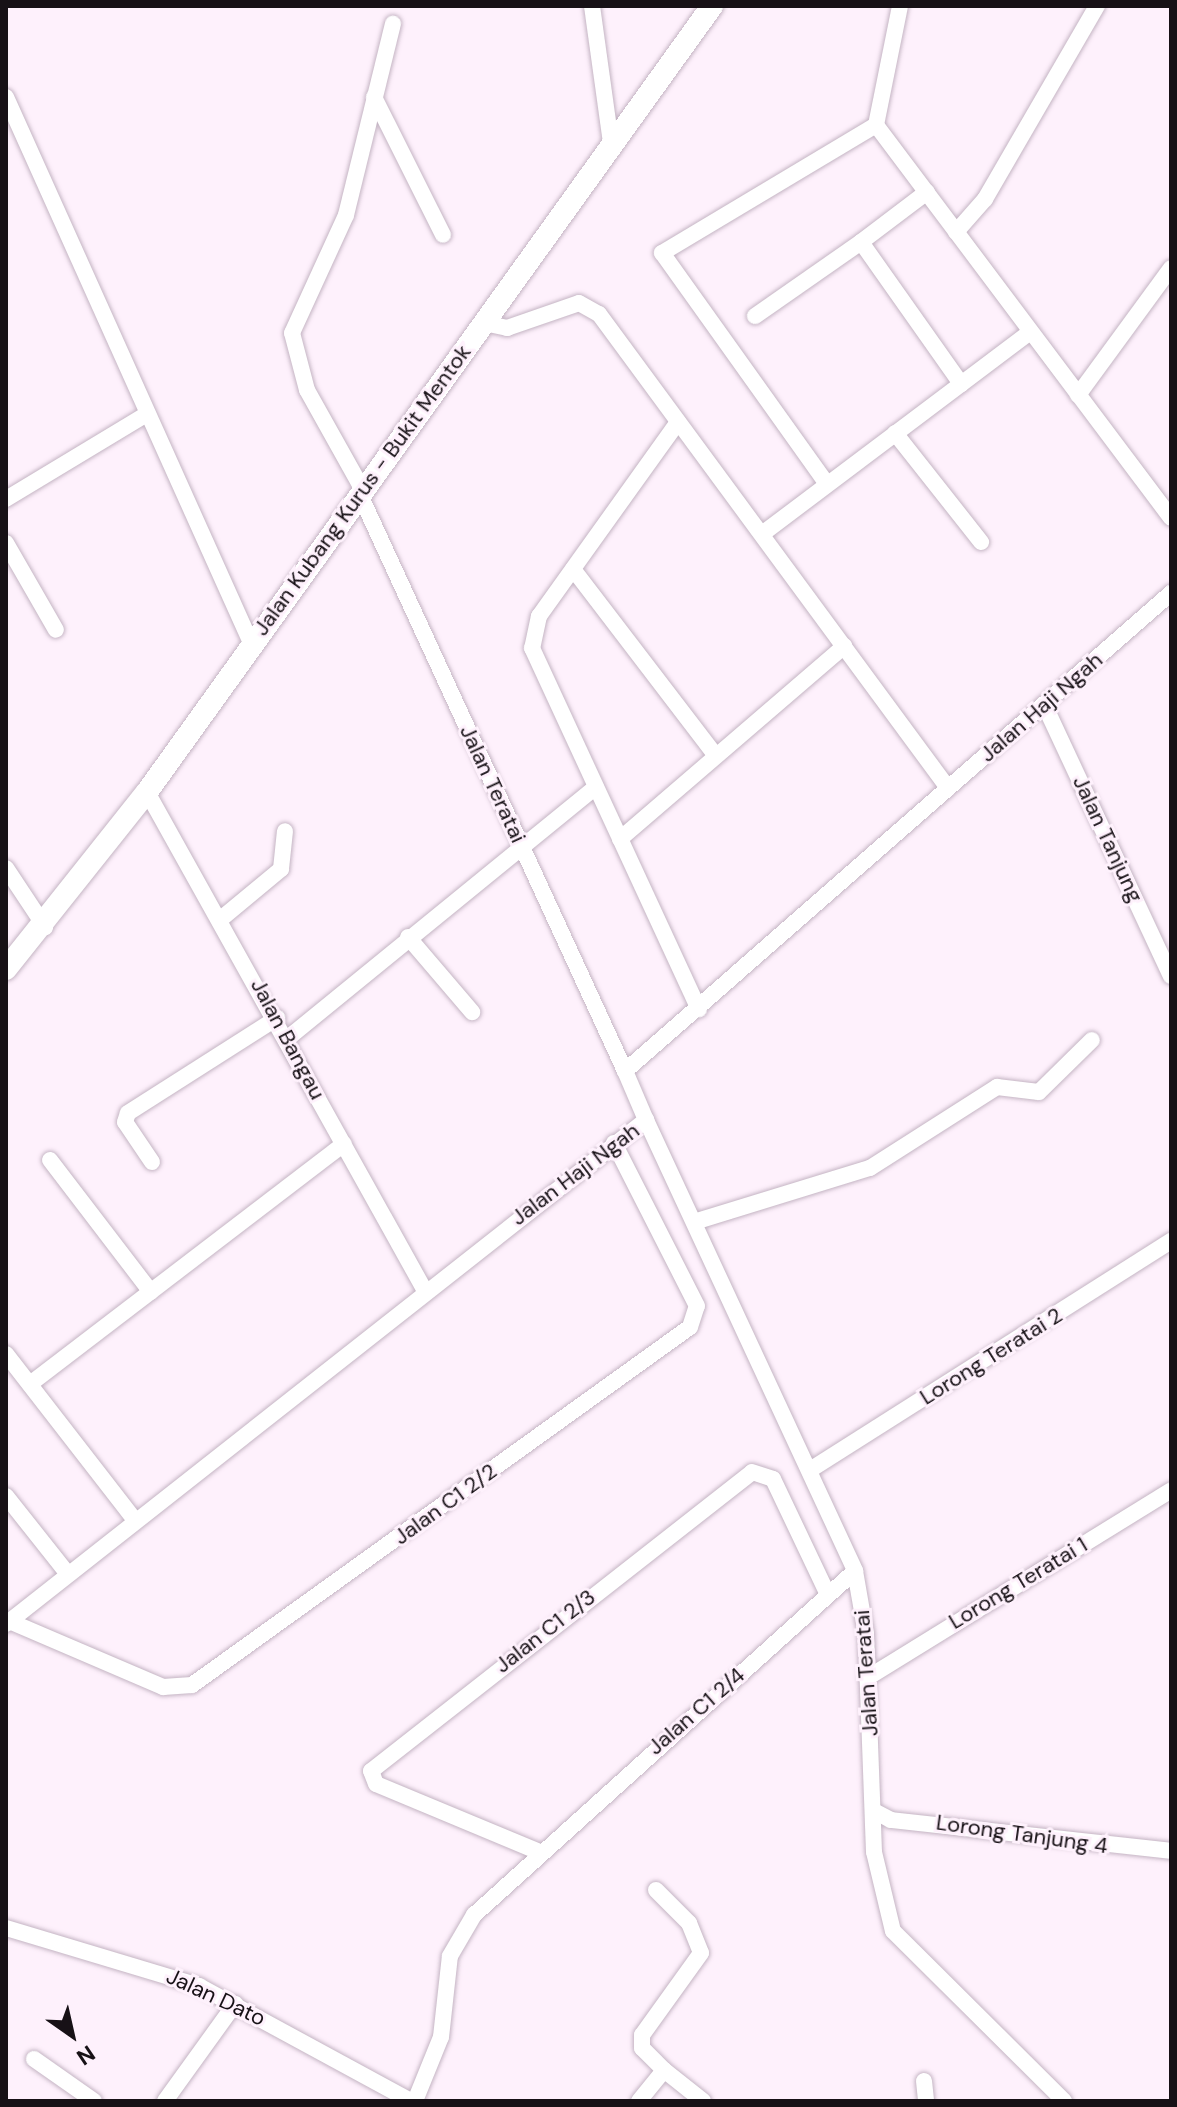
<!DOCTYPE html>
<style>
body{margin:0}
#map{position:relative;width:1177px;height:2107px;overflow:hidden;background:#fef1fc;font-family:"DM Sans",sans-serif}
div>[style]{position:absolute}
.roads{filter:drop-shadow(0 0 2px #c4b4c3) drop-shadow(0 0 2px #c4b4c3)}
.street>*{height:16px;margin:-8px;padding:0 8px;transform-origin:8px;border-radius:8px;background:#fff}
.secondary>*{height:22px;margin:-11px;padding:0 11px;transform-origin:11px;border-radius:11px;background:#fff}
span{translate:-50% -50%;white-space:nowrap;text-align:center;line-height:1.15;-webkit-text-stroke:6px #fef1fc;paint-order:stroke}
.street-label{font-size:22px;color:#171116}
.frame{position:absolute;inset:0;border:8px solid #171116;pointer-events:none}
.north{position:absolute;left:32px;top:1995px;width:80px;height:80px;-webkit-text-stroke:6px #fef1fc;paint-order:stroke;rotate:146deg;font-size:22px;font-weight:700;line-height:32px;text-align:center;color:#171116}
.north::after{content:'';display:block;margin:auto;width:28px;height:36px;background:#171116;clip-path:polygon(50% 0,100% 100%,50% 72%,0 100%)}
</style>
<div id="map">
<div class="roads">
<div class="street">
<div style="left:592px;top:6px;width:138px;rotate:82.1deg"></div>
<div style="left:6px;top:97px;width:598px;rotate:65.83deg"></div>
<div style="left:374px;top:97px;width:154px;rotate:63.4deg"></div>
<div style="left:876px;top:125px;width:121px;rotate:-78.6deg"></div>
<div style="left:927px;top:192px;width:83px;rotate:142.9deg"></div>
<div style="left:861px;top:242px;width:174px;rotate:54.8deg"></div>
<div style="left:956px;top:232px;width:44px;rotate:-48.7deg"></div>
<div style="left:985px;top:199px;width:223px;rotate:-59.9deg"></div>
<div style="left:755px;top:316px;width:129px;rotate:-34.9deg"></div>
<div style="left:484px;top:323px;width:24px;rotate:12deg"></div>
<div style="left:507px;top:328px;width:76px;rotate:-19.1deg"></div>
<div style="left:579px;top:303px;width:23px;rotate:29deg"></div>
<div style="left:599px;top:314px;width:589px;rotate:53.64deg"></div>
<div style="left:1078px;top:395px;width:157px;rotate:-53.8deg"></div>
<div style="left:678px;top:422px;width:239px;rotate:125.6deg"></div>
<div style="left:539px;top:616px;width:33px;rotate:102deg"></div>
<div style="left:532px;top:648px;width:398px;rotate:65.2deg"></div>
<div style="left:895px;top:433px;width:139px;rotate:51.7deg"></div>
<div style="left:827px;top:484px;width:284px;rotate:-125.5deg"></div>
<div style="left:662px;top:253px;width:249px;rotate:-30.9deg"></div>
<div style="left:876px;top:125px;width:491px;rotate:53.1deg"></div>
<div style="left:364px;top:492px;width:117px;rotate:-119.2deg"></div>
<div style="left:307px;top:390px;width:59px;rotate:-104.7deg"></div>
<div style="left:292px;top:333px;width:130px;rotate:-65.4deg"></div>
<div style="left:346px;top:215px;width:197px;rotate:-76.2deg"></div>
<div style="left:361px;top:497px;width:632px;rotate:65.3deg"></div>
<div style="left:6px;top:499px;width:165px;rotate:-31.1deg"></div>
<div style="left:762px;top:534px;width:336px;rotate:-37deg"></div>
<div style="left:6px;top:543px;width:100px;rotate:60.1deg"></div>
<div style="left:573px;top:569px;width:235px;rotate:52.6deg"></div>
<div style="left:1044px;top:704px;width:300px;rotate:65deg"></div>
<div style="left:147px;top:792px;width:569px;rotate:60.87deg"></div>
<div style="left:620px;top:839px;width:296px;rotate:-40.7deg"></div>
<div style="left:6px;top:868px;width:71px;rotate:56.5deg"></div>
<div style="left:222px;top:918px;width:77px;rotate:-39.7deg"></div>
<div style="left:281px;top:869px;width:38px;rotate:-84deg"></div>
<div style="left:408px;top:937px;width:99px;rotate:49.5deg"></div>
<div style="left:288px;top:1038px;width:397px;rotate:-39.2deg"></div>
<div style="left:646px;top:1120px;width:497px;rotate:65.1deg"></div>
<div style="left:855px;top:1571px;width:64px;rotate:80.1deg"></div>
<div style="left:866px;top:1634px;width:218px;rotate:87.9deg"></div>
<div style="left:874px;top:1852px;width:81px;rotate:76.5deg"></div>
<div style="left:893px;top:1931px;width:241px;rotate:44.8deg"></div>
<div style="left:50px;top:1160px;width:166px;rotate:52.6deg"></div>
<div style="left:152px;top:1162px;width:48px;rotate:-124deg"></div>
<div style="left:125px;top:1122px;width:9px;rotate:-72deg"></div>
<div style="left:128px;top:1113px;width:177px;rotate:-32.5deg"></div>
<div style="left:694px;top:1222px;width:184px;rotate:-17.1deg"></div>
<div style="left:870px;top:1168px;width:151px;rotate:-32.5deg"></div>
<div style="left:997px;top:1087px;width:42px;rotate:6.8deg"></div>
<div style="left:1039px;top:1092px;width:74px;rotate:-44.5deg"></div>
<div style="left:6px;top:1354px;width:209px;rotate:52.2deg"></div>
<div style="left:30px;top:1384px;width:395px;rotate:-37.4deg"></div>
<div style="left:810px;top:1470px;width:428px;rotate:-32.4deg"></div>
<div style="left:6px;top:1496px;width:98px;rotate:51.6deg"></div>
<div style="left:9px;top:1621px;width:168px;rotate:23.2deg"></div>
<div style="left:163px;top:1687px;width:29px;rotate:-4deg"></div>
<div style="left:192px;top:1685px;width:613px;rotate:-35.71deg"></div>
<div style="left:690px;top:1327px;width:22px;rotate:-72deg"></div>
<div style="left:697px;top:1306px;width:183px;rotate:-117deg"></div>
<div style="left:6px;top:1624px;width:815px;rotate:-38.22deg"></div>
<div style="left:646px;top:1120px;width:53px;rotate:-113.2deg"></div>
<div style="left:625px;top:1071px;width:726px;rotate:-41.2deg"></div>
<div style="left:867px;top:1678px;width:357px;rotate:-31.7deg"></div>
<div style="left:874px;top:1811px;width:19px;rotate:28deg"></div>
<div style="left:891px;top:1820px;width:282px;rotate:6.3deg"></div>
<div style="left:537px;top:1851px;width:174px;rotate:-157.4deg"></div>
<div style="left:376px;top:1784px;width:14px;rotate:-111deg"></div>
<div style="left:371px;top:1771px;width:484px;rotate:-38.1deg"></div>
<div style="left:752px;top:1472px;width:22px;rotate:18deg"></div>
<div style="left:773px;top:1479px;width:128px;rotate:64.6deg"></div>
<div style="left:656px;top:1890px;width:47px;rotate:45deg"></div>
<div style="left:689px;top:1923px;width:32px;rotate:68deg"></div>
<div style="left:701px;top:1953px;width:101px;rotate:125.7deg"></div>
<div style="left:642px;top:2035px;width:13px;rotate:90deg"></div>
<div style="left:642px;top:2048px;width:31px;rotate:45deg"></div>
<div style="left:6px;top:1928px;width:202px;rotate:16.7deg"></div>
<div style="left:199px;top:1986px;width:241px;rotate:28.5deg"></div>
<div style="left:34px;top:2059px;width:73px;rotate:35deg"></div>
<div style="left:924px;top:2081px;width:20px;rotate:84deg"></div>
<div style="left:165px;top:2101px;width:120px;rotate:-54.2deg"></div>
<div style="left:415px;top:2101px;width:69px;rotate:-67.9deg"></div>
<div style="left:441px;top:2037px;width:81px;rotate:-83.7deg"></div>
<div style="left:450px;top:1956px;width:48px;rotate:-59.7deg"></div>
<div style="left:474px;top:1915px;width:513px;rotate:-42.08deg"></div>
<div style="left:639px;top:2101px;width:40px;rotate:-51deg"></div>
<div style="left:664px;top:2070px;width:50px;rotate:38.5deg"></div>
</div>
<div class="secondary">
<div style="left:6px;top:969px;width:226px;rotate:-51.5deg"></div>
<div style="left:147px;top:792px;width:968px;rotate:-54.29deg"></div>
</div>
</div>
<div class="street-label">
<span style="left:362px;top:490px;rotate:-54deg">Jalan Kubang Kurus - Bukit Mentok</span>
<span style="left:1041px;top:707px;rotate:-41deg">Jalan Haji Ngah</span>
<span style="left:493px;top:784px;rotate:65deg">Jalan Teratai</span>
<span style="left:1108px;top:839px;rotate:65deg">Jalan Tanjung</span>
<span style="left:288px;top:1039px;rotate:62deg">Jalan Bangau</span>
<span style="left:575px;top:1174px;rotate:-37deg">Jalan Haji Ngah</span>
<span style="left:991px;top:1356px;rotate:-32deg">Lorong Teratai 2</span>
<span style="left:445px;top:1504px;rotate:-36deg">Jalan C1 2/2</span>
<span style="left:1018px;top:1583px;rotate:-31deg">Lorong Teratai 1</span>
<span style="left:545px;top:1631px;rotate:-38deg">Jalan C1 2/3</span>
<span style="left:866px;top:1673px;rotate:-94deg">Jalan Teratai</span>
<span style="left:696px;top:1711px;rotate:-41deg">Jalan C1 2/4</span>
<span style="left:1022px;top:1834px;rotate:8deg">Lorong Tanjung 4</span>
<span style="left:216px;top:1997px;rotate:25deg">Jalan Dato</span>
</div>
<div class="frame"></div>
<div class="north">N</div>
</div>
